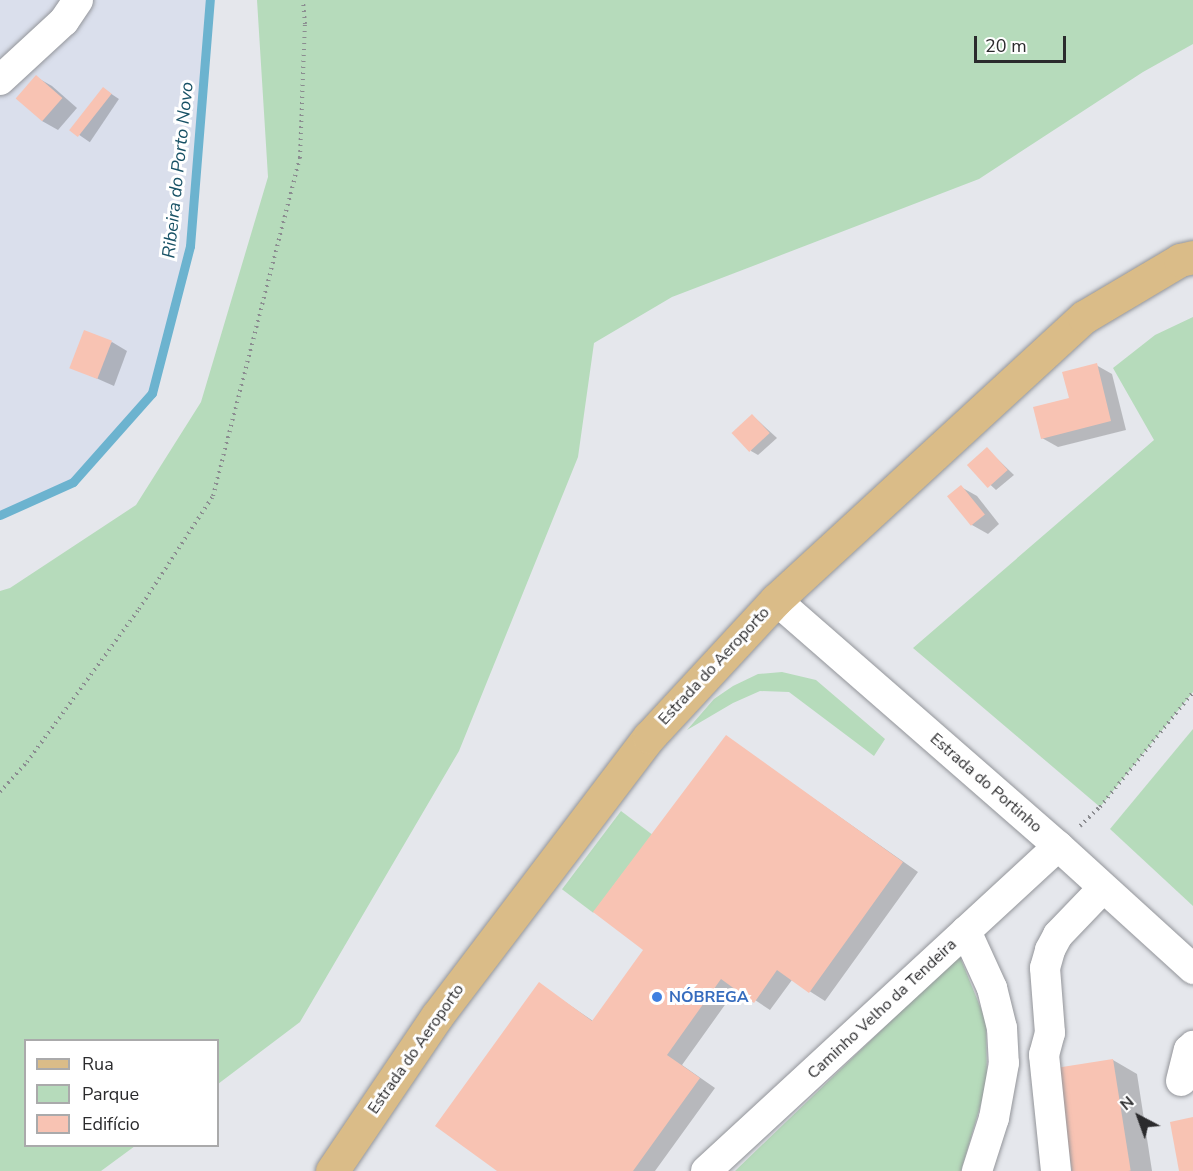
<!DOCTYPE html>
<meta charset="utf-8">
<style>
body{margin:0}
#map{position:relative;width:1193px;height:1171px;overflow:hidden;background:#e5e7ec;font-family:"Nunito Sans",sans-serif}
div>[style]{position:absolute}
.built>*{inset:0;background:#dadfec}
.green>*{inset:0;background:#b6dbbb;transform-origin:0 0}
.shadow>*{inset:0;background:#0003;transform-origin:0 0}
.stream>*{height:9px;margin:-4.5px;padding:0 4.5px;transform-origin:4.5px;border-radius:4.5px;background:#6cb3cf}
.building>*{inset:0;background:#f8c3b3;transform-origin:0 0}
.path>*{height:4px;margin-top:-2px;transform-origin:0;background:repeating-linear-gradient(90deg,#8b8c90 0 1.5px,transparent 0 6px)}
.roads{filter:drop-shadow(0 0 2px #93959a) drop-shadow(0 0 2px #93959a)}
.minor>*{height:30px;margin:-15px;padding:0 15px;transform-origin:15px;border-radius:15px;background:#fff}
.major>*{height:33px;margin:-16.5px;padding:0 16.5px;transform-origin:16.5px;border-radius:16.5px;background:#dabc88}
.dots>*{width:16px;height:16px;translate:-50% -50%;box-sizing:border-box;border:3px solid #fff;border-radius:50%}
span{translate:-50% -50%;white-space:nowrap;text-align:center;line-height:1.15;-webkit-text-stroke:6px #fff;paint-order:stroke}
.street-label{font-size:16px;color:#2b2b2d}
.shop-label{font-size:16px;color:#366cbe;font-weight:700}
.left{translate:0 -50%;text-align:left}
.water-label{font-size:18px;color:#175165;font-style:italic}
.legend{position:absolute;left:24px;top:1039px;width:195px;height:108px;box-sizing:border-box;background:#fff;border:2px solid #aaaaab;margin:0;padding:8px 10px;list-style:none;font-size:18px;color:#2b2b2d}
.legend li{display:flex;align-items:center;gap:12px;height:30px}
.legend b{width:30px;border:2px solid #aaaaab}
.north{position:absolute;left:1109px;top:1087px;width:60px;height:60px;-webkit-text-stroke:4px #fff;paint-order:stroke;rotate:319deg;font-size:16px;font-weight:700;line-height:24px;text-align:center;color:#2b2b2d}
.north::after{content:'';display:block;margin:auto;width:21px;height:27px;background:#2b2b2d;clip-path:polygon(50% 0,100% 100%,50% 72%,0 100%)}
.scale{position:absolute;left:974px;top:36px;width:92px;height:27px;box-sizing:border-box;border:3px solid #2b2b2d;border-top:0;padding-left:8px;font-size:18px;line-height:21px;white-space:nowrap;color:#2b2b2d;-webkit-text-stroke:4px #fff;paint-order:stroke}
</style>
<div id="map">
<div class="built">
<div style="clip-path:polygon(0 0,210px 0,190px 246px,152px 393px,73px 482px,0 515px)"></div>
</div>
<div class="green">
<div style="clip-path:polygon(257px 0,1193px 0,1193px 44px,1143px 72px,979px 179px,672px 297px,594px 343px,578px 457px,459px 751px,300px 1022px,218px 1084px,218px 1040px,26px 1040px,26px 1146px,135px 1146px,101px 1171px,0 1171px,0 591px,10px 588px,136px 505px,201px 402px,268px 177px)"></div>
<div style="clip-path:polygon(1193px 317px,1193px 692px,1100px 807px,913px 648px,1154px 440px,1113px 368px,1155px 335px)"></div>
<div style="clip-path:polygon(782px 672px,816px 680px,885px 739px,874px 756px,789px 692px,760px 691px,733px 703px,687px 730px,714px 699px,733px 686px,758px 674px)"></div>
<div style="clip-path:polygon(1193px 729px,1193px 906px,1110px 829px)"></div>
<div style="left:621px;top:811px;width:39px;height:98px;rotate:37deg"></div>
<div style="clip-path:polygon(958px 952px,986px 1021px,987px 1083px,961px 1171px,735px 1171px,945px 969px)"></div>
</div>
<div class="shadow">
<div style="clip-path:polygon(36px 77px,52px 86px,77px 108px,58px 130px,42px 121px)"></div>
<div style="left:104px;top:89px;width:18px;height:52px;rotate:34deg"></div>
<div style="clip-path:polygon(112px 342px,127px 351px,114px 386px,71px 367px)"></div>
<div style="clip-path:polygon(1096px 365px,1112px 374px,1126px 430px,1058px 447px,1042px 438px)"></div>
<div style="clip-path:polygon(753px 416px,777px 438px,758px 455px,751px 451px)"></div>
<div style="clip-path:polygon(987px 449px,1014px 475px,996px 490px,969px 465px)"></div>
<div style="clip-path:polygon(961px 487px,977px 496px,999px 524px,988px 534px,972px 525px)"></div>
<div style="clip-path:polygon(726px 737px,918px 872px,825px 1001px,792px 980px,770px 1010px,737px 988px,682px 1065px,715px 1088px,655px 1171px,499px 1171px,539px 984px,593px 1021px,645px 949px)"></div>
<div style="clip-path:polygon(1113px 1060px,1137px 1074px,1152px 1171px,1073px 1171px,1057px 1070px)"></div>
</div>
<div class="stream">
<div style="left:0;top:515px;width:80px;rotate:-24.3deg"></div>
<div style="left:73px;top:482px;width:119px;rotate:-48.4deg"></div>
<div style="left:152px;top:393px;width:152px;rotate:-75.5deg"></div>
<div style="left:190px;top:246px;width:247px;rotate:-85.4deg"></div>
</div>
<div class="building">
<div style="left:36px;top:75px;width:35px;height:31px;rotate:41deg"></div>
<div style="left:103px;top:87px;width:11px;height:55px;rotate:38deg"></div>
<div style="left:84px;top:330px;width:30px;height:41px;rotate:21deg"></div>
<div style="clip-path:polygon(1097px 363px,1111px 421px,1041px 439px,1033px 407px,1069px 398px,1062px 372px)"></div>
<div style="left:752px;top:414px;width:26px;height:28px;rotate:47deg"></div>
<div style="left:987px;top:447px;width:31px;height:27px;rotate:48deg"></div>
<div style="left:961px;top:485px;width:38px;height:18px;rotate:51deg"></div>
<div style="clip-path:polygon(726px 735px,903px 862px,809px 993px,777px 970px,754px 1003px,721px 979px,667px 1055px,700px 1078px,633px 1171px,497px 1171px,435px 1126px,539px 982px,592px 1021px,643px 950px,593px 912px)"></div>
<div style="left:1113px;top:1059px;width:113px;height:58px;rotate:81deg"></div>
<div style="clip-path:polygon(1193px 1117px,1193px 1171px,1179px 1171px,1170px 1122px)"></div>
</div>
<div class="path">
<div style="left:0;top:792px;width:40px;rotate:-48deg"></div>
<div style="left:27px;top:762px;width:190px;rotate:-53.8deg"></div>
<div style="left:139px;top:609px;width:135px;rotate:-56.8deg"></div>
<div style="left:213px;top:496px;width:349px;rotate:-75.6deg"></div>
<div style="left:300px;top:158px;width:134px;rotate:-87.9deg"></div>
<div style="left:305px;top:24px;width:24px;rotate:-95deg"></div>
<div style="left:1080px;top:826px;width:28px;rotate:-44deg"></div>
<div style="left:1100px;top:807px;width:148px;rotate:-51deg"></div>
</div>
<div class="roads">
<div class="minor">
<div style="left:0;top:80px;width:87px;rotate:-42.7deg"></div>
<div style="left:64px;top:21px;width:25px;rotate:-56deg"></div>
<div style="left:776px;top:600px;width:374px;rotate:41.1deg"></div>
<div style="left:1058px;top:846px;width:183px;rotate:42.3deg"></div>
<div style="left:966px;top:931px;width:63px;rotate:65.5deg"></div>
<div style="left:992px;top:988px;width:41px;rotate:76deg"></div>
<div style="left:1002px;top:1028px;width:35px;rotate:87deg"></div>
<div style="left:1004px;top:1063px;width:56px;rotate:100.3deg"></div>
<div style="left:994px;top:1118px;width:56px;rotate:107.8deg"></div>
<div style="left:1181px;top:1081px;width:32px;rotate:-76deg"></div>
<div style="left:1189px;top:1050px;width:6px;rotate:-45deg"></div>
<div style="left:706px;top:1171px;width:479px;rotate:-42.7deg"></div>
<div style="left:1056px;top:1171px;width:117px;rotate:-95.9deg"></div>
<div style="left:1044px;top:1055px;width:23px;rotate:-75deg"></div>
<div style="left:1050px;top:1033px;width:65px;rotate:-94.4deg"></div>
<div style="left:1045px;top:968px;width:19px;rotate:-74deg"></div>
<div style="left:1050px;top:950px;width:17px;rotate:-62deg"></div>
<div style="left:1058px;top:935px;width:65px;rotate:-46.2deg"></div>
</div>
<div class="major">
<div style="left:332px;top:1171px;width:187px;rotate:-55.9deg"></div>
<div style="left:437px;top:1016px;width:350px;rotate:-52.8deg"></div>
<div style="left:649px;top:737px;width:187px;rotate:-47.2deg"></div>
<div style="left:776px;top:600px;width:418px;rotate:-42.6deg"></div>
<div style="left:1084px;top:317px;width:112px;rotate:-30.7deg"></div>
<div style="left:1180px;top:260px;width:13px;rotate:-13deg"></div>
</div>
</div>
<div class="dots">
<div style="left:657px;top:997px;background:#3f7fe0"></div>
</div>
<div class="street-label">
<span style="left:714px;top:666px;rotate:-47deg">Estrada do Aeroporto</span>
<span style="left:986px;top:783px;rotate:41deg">Estrada do Portinho</span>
<span style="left:882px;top:1009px;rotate:-43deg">Caminho Velho da Tendeira</span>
<span style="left:416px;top:1049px;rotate:-55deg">Estrada do Aeroporto</span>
</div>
<div class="shop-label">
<span class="left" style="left:669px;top:997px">NÓBREGA</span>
</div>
<div class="water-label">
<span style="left:178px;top:170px;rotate:-84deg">Ribeira do Porto Novo</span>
</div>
<ul class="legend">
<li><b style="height:8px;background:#dabc88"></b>Rua</li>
<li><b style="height:16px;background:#b6dbbb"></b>Parque</li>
<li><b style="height:16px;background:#f8c3b3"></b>Edifício</li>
</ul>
<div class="north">N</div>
<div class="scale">20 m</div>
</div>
